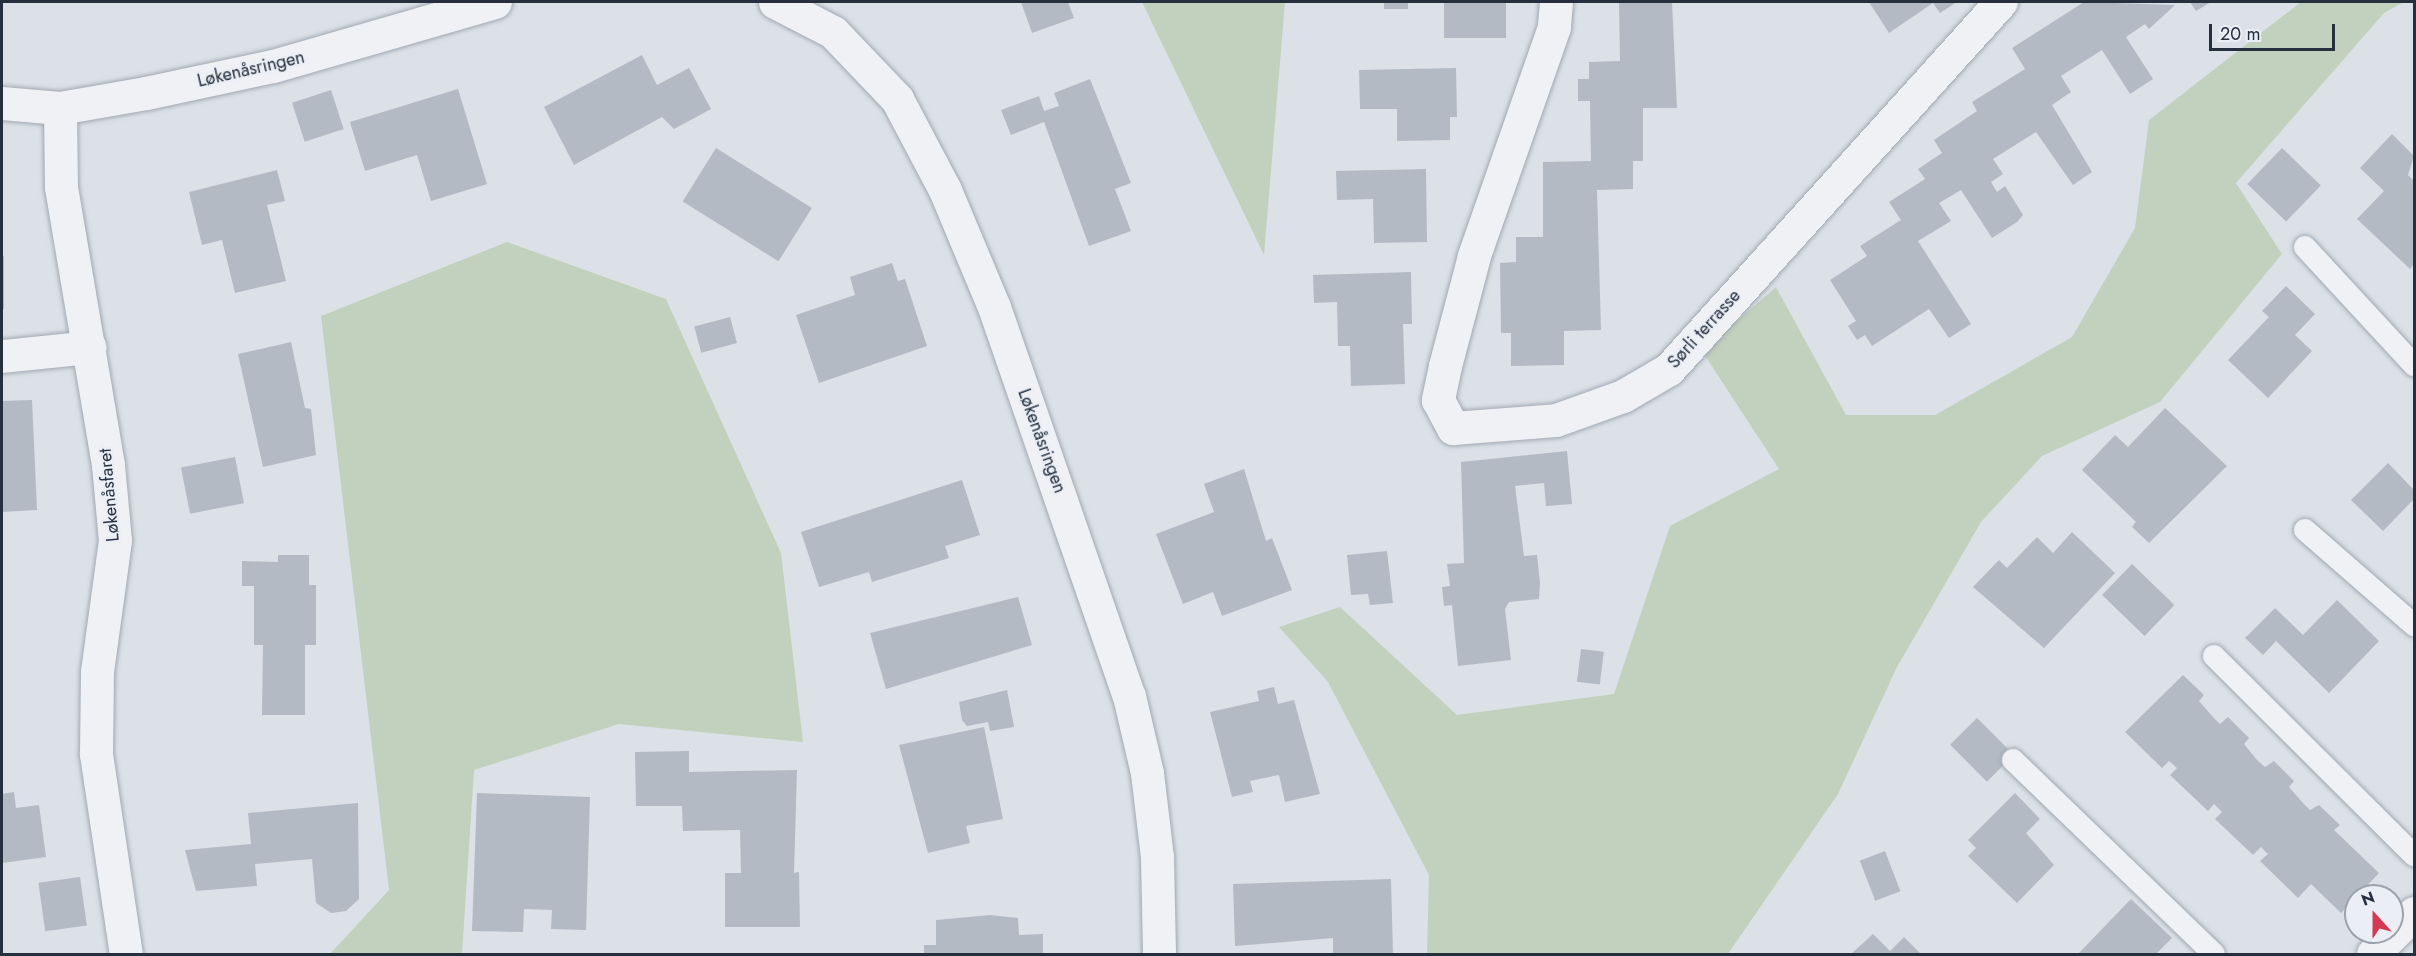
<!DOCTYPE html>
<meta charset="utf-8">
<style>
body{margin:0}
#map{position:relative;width:2416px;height:956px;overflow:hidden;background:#dce1e7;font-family:Jost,sans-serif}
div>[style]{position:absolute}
.green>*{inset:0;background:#c2d1bd}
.building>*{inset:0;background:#b3bac4;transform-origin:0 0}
.roads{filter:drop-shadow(0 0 2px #a1a8b1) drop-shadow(0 0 2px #a1a8b1)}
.service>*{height:22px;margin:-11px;padding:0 11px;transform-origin:11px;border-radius:11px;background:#eff1f5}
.minor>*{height:33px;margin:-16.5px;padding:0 16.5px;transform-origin:16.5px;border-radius:16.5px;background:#eff1f5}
.tertiary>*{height:33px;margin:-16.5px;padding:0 16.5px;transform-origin:16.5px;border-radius:16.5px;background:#eff1f5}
span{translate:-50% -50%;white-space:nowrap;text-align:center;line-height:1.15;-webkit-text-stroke:5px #ebeff5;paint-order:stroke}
.street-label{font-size:18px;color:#252f3e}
.frame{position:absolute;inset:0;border:3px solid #252f3e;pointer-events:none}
.north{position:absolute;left:2344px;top:884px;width:60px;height:60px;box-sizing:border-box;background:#ebeff5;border:2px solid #9ca2ac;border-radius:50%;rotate:339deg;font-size:16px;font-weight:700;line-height:24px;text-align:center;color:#252f3e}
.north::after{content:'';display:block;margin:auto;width:21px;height:27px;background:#d43954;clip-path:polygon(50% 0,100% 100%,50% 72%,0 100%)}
.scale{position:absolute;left:2209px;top:24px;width:126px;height:27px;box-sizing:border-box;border:3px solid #252f3e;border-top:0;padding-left:8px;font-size:18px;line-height:21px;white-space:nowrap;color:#252f3e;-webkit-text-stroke:4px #ebeff5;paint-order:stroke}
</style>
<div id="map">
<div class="green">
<div style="clip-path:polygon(1142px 2px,1285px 2px,1264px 255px)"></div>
<div style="clip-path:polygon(2301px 2px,2404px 2px,2384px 13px,2236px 183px,2282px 254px,2160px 402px,2042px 456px,1981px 522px,1897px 667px,1838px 794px,1728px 954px,1427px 954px,1429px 875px,1328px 682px,1279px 627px,1340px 607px,1457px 715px,1614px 694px,1670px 526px,1779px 469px,1702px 351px,1776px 287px,1846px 415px,1935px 415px,2072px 337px,2135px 228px,2149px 120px)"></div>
<div style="clip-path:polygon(507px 242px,666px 299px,781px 553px,803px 742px,619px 724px,474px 770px,462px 954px,330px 954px,389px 890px,321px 316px)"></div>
</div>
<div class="building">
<div style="clip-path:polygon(1021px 2px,1068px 2px,1074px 18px,1032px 33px)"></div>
<div style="left:1384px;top:2px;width:24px;height:7px"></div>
<div style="left:1444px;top:2px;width:62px;height:36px"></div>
<div style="clip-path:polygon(1619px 2px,1672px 2px,1677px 108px,1643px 108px,1643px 161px,1633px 161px,1633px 189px,1597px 190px,1601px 330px,1564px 331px,1564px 365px,1511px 366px,1511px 333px,1501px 333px,1500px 263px,1516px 262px,1516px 237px,1543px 237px,1543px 162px,1591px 161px,1590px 101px,1578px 101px,1578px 79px,1589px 79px,1589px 62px,1620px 61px)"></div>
<div style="clip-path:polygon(1869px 2px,1957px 2px,1940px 13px,1933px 3px,1889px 33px)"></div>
<div style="clip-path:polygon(2084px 2px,2175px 5px,2149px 29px,2145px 24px,2126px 37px,2153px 79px,2130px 94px,2102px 50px,2061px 76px,2071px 92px,2052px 105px,2092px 172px,2073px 185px,2036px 132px,1993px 159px,2003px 174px,1991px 182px,1997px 192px,2005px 186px,2023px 215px,2017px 222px,1992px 238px,1961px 190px,1939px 203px,1951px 221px,1918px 241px,1971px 324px,1949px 338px,1929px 309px,1872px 346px,1865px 335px,1857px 340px,1848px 326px,1856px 321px,1830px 280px,1867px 256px,1860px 246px,1901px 220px,1889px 202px,1925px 179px,1918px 169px,1942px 153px,1934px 140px,1977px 111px,1972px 102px,2025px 69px,2012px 48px)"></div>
<div style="clip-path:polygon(2190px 2px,2211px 2px,2196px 11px)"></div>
<div style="clip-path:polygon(642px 55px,657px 85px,689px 68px,711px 109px,674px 129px,662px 117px,574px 165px,544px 107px)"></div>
<div style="clip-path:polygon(1456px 68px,1457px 117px,1450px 117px,1450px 140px,1397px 141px,1397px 109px,1360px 109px,1359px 70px)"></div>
<div style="clip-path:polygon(1090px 79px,1131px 183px,1115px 189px,1131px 231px,1089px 246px,1044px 122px,1011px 135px,1001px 110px,1039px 96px,1044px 111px,1059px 106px,1054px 93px)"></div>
<div style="clip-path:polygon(458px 89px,487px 184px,431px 201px,417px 155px,365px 171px,350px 122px)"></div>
<div style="left:331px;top:90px;width:41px;height:41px;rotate:72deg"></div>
<div style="clip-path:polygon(2392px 134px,2414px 156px,2408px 175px,2414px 181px,2414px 264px,2410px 269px,2357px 219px,2384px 191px,2360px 168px)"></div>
<div style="left:716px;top:148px;width:113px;height:63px;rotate:32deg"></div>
<div style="left:2282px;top:148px;width:54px;height:50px;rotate:44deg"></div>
<div style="clip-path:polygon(1426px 169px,1427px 242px,1374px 243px,1373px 199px,1337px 200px,1336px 171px)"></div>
<div style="clip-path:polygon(277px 170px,285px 201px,267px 205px,286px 281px,235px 293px,222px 240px,202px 245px,189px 192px)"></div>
<div style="left:2px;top:256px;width:2px;height:53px"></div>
<div style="clip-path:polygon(892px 263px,898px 281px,905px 279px,927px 346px,819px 383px,796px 315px,855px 295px,850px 277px)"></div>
<div style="clip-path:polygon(1411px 272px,1412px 324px,1403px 324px,1405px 384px,1351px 386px,1350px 346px,1338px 346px,1337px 302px,1314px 303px,1313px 275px)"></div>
<div style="clip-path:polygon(2286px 286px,2315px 314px,2295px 335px,2312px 351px,2268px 398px,2228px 360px,2269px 317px,2262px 311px)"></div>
<div style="left:730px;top:317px;width:27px;height:37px;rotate:75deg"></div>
<div style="clip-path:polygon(291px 342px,305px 408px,311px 409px,316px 455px,263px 467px,238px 354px)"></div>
<div style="clip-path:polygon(32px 400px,37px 510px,2px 512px,2px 401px)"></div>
<div style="clip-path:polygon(2165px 408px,2227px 466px,2149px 543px,2132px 527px,2136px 522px,2082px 470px,2115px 435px,2128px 447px)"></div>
<div style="clip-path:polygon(1567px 451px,1572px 504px,1546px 506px,1544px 483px,1515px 486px,1524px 556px,1537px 555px,1540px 583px,1539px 599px,1509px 602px,1505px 609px,1511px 660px,1458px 666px,1452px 605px,1444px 606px,1442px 587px,1450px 586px,1447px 564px,1464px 563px,1461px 462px)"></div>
<div style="left:235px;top:457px;width:47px;height:55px;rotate:79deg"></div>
<div style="clip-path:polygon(2388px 463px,2414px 490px,2414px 499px,2383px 531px,2351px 500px)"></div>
<div style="clip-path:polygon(1244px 469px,1266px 541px,1272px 538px,1292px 590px,1222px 616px,1213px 592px,1183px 604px,1156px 534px,1214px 512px,1204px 484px)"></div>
<div style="clip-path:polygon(962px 480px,980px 535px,945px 546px,949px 558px,872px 582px,869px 572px,819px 587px,801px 532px)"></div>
<div style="clip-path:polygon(2072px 532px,2115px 573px,2044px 648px,1973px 587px,1999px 560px,2007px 568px,2037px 537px,2053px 553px)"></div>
<div style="clip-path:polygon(1387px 551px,1393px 603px,1370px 605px,1368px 594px,1351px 595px,1347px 555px)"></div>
<div style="clip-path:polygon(278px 555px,309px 555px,309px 585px,316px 585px,316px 645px,305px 645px,305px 715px,262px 715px,263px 645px,254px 645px,254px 586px,242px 586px,242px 561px,278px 562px)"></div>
<div style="left:2132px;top:564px;width:59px;height:43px;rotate:44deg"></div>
<div style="clip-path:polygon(1018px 597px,1032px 645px,886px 689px,870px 633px)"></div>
<div style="clip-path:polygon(2337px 600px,2379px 641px,2329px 693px,2276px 641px,2263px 655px,2245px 638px,2275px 608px,2303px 635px)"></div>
<div style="left:1581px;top:649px;width:23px;height:33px;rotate:7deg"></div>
<div style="clip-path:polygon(2183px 675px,2204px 695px,2199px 701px,2213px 717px,2220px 724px,2228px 717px,2249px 738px,2244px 744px,2257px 760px,2265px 767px,2274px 761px,2294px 781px,2289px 787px,2303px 803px,2310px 810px,2319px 805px,2340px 825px,2334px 830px,2379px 873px,2341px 913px,2311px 884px,2298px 898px,2260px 861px,2268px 854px,2261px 847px,2253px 855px,2215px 819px,2222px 812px,2214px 804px,2208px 811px,2170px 775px,2177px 768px,2169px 761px,2162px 768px,2125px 732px)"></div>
<div style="clip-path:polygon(1274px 687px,1278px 704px,1294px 700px,1320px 794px,1285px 802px,1279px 775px,1250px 781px,1253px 792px,1232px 797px,1210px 712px,1259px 701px,1257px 691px)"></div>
<div style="clip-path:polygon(1007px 690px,1014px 727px,990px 731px,988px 722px,967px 726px,962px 720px,959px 702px)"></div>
<div style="left:1977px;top:718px;width:52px;height:38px;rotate:45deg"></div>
<div style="clip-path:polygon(984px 727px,1003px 819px,966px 826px,970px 843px,928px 853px,899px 745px)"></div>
<div style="clip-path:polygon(689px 751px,689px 772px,797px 770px,794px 873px,799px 872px,800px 927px,725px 927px,725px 873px,741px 873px,740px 830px,683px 831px,682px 806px,636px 806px,635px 752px)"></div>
<div style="clip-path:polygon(14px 792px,16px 808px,39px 805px,46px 857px,2px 863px,2px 794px)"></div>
<div style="clip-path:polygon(477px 793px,590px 797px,586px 930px,551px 929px,552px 910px,524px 909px,523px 932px,472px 931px)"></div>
<div style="clip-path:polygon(2015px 793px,2040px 819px,2026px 833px,2054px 865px,2017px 903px,1968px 856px,1976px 848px,1968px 840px)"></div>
<div style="clip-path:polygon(358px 803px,359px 899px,346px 911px,331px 913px,316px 903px,312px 859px,255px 864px,257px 886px,196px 891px,185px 850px,251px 844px,248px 813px)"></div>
<div style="left:1885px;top:851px;width:43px;height:27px;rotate:69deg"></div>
<div style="left:80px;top:877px;width:49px;height:42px;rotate:82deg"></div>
<div style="clip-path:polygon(1391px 879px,1393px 954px,1333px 954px,1333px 938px,1235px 946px,1233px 884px)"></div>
<div style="clip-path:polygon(2131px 899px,2172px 938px,2156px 954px,2078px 954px)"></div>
<div style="clip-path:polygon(990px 915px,1018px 918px,1019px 935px,1043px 934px,1043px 954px,924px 954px,924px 945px,936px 945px,936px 920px)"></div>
<div style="clip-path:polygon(1873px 934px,1890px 951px,1904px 937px,1921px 954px,1851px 954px)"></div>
</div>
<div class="roads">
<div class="service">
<div style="left:2305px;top:247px;width:161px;rotate:47.3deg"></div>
<div style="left:2305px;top:530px;width:145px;rotate:41.1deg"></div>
<div style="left:2214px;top:656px;width:282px;rotate:44.9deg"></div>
<div style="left:2013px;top:760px;width:279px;rotate:44deg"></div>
</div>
<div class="minor">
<div style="left:775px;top:2px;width:65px;rotate:27.3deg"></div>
<div style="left:833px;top:32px;width:93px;rotate:46.3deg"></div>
<div style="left:897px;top:99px;width:103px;rotate:62.2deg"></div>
<div style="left:945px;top:190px;width:127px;rotate:67.3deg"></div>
<div style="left:994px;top:307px;width:412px;rotate:70.9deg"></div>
<div style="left:1129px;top:696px;width:79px;rotate:76.8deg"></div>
<div style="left:1147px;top:773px;width:85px;rotate:83.2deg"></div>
<div style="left:1157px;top:857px;width:97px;rotate:88.8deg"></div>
<div style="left:1556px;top:2px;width:25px;rotate:95deg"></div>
<div style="left:1554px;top:27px;width:243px;rotate:109.3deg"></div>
<div style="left:1474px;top:256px;width:114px;rotate:104.8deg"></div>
<div style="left:1445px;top:366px;width:35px;rotate:102deg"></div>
<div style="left:1438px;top:400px;width:32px;rotate:62deg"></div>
<div style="left:1453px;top:428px;width:103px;rotate:-4.4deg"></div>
<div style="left:1556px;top:420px;width:71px;rotate:-19.7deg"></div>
<div style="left:1623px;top:396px;width:53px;rotate:-30.4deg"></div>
<div style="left:1669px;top:369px;width:495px;rotate:-47.9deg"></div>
<div style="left:2px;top:103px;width:58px;rotate:4.9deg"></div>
<div style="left:60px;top:108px;width:87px;rotate:-9.9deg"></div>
<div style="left:146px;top:93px;width:130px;rotate:-12deg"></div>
<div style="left:273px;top:66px;width:231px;rotate:-16.1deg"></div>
<div style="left:60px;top:108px;width:79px;rotate:89.3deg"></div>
<div style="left:61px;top:187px;width:282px;rotate:80.4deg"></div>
<div style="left:108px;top:465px;width:75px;rotate:84.7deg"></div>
<div style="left:115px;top:540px;width:133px;rotate:97.8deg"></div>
<div style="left:97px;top:672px;width:82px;rotate:90.7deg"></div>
<div style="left:96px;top:754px;width:202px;rotate:81.5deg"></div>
<div style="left:2px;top:356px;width:88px;rotate:-5.8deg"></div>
</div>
<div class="tertiary">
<div style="left:2373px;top:954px;width:58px;rotate:-45deg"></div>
</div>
</div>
<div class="street-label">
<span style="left:251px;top:69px;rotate:-13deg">Løkenåsringen</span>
<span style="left:1704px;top:329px;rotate:-48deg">Sørli terrasse</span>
<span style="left:1042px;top:441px;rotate:70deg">Løkenåsringen</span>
<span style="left:109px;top:495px;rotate:-95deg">Løkenåsfaret</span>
</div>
<div class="frame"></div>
<div class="north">N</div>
<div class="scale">20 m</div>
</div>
